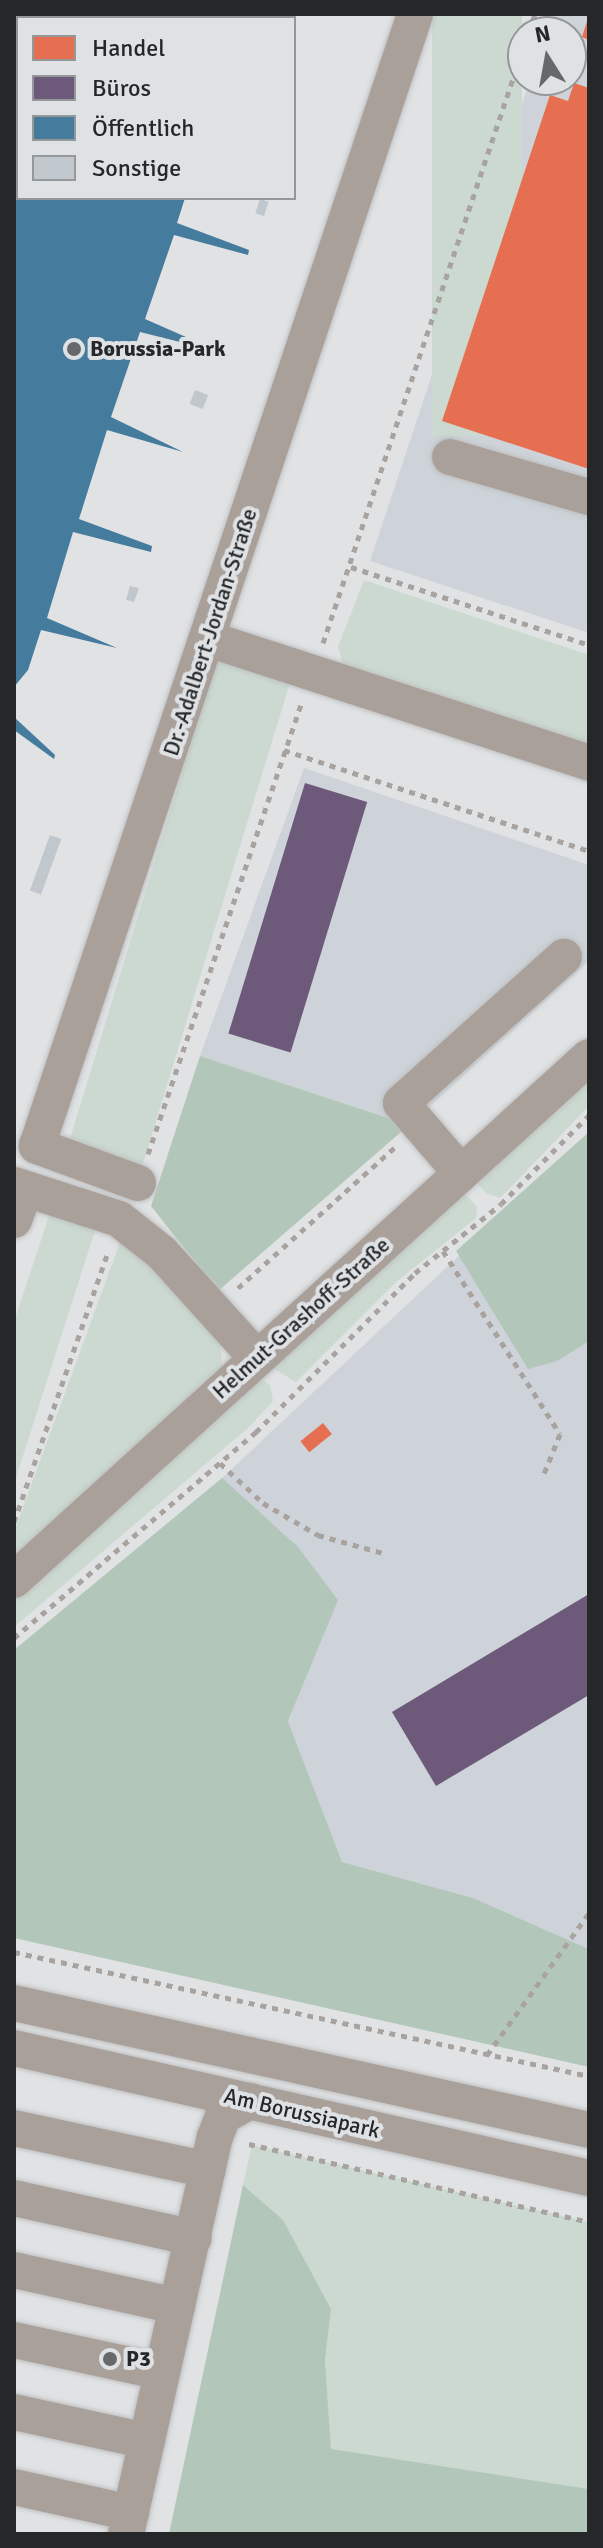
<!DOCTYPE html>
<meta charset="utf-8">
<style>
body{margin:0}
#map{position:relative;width:603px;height:2548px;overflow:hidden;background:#e0e2e4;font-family:Signika,sans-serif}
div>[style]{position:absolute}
.built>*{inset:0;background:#cdd3d8}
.green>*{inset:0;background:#cbd9d0;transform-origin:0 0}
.forest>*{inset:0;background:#b2c7ba}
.shops>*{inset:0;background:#e76f51;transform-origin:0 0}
.offices>*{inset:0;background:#6d597a;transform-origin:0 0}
.public>*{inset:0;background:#457b9d}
.building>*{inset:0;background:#c0c7cd;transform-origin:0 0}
.path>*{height:5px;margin-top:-2.5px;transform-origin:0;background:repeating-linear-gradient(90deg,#a9a3a0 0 6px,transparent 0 12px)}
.roads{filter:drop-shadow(0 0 2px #bfc0c1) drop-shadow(0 0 2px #bfc0c1)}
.minor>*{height:36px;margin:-18px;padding:0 18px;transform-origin:18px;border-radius:18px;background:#aaa09a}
.dots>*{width:22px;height:22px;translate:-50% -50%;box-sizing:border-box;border:4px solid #dfe2e5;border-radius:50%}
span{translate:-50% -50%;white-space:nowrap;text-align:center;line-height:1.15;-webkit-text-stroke:8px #dfe2e5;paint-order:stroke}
.poi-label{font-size:22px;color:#262728;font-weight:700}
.left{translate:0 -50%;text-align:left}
.street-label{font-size:22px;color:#262728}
.frame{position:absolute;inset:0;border:16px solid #262728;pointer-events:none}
.legend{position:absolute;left:16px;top:16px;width:280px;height:184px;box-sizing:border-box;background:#dfe2e5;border:2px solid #959799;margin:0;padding:10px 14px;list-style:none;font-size:24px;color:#262728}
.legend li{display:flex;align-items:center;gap:16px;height:40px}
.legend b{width:40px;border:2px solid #959799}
.north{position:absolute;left:507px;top:16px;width:80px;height:80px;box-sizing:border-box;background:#dfe2e5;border:2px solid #959799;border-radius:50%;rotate:349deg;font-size:22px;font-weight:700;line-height:32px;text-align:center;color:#262728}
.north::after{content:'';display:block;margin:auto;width:28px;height:36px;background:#67686a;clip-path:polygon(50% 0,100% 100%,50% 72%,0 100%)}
</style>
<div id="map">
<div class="built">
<div style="clip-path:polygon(552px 14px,589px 14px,589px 633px,370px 561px,530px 80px,571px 80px,571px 32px,546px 32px)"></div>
<div style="clip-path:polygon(304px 768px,589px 865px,589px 961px,409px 1125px,200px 1056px)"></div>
<div style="clip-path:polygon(589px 1134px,589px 1949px,473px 1898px,342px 1862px,288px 1721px,337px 1600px,222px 1478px)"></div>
</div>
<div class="green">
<div style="left:432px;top:14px;width:90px;height:422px"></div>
<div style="clip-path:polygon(364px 580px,589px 655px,589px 750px,344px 668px,338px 647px)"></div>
<div style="left:217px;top:658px;width:77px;height:509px;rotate:17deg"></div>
<div style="clip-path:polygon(589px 1079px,589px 1106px,500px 1198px,486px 1193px,475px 1181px)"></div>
<div style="clip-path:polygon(464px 1193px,477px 1207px,476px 1218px,396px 1282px,296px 1382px,271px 1367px)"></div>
<div style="clip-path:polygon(51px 1210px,97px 1224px,14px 1484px,14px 1322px)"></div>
<div style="clip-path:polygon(121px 1240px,132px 1246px,220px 1343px,222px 1365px,14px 1557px,14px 1532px)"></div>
<div style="clip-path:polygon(259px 1378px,270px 1385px,273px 1401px,249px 1427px,14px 1627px,14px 1600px)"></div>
<div style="clip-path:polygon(252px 2145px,589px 2222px,589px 2489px,331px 2450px,325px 2361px,331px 2309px,283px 2221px,243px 2185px)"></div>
</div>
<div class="forest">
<div style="clip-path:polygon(200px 1056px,409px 1125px,218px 1291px,151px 1206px)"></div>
<div style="clip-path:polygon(589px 1132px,589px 1341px,557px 1361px,528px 1369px,456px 1251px)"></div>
<div style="clip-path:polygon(222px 1478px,298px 1547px,338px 1600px,288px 1721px,342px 1862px,473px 1898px,589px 1949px,589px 2067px,14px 1938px,14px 1650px)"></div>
<div style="clip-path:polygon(243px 2185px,283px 2220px,331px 2309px,325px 2361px,331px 2449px,589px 2489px,589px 2534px,169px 2534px)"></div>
</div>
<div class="shops">
<div style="clip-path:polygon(588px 18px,589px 18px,589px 40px,582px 37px)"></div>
<div style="clip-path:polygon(574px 83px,589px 88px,589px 469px,442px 421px,550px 95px,568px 101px)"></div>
<div style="left:323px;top:1423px;width:14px;height:29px;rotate:51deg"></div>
</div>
<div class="offices">
<div style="left:305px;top:783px;width:65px;height:262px;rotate:17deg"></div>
<div style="clip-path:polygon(589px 1594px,589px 1695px,436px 1786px,392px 1712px)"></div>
</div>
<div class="public">
<div style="clip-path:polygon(14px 14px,218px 14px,218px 18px,18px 18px,18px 198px,185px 198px,177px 223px,249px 250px,248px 255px,174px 235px,145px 319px,220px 352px,140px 332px,111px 417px,183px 452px,107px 430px,79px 519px,152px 546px,151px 552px,73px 532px,47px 618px,117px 648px,41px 630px,28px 670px,14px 687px)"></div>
<div style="clip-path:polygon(14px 717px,55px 755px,54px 759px,14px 730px)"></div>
</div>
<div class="building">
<div style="left:260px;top:199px;width:9px;height:15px;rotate:18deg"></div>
<div style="left:195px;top:390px;width:14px;height:15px;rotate:21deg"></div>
<div style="clip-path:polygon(130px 586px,139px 588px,134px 602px,126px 600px)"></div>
<div style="left:50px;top:835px;width:12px;height:59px;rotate:20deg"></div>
</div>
<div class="path">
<div style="left:529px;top:32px;width:19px;rotate:-72deg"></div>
<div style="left:351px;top:567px;width:250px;rotate:18.1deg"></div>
<div style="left:323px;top:643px;width:627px;rotate:-71.39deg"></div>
<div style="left:284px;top:750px;width:321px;rotate:18.3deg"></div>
<div style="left:148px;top:1154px;width:478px;rotate:-71.2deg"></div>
<div style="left:443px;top:1251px;width:217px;rotate:57.4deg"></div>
<div style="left:560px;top:1434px;width:45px;rotate:112deg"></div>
<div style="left:238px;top:1288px;width:210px;rotate:-41.9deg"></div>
<div style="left:220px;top:1463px;width:59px;rotate:42.9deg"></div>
<div style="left:263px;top:1503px;width:64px;rotate:30.2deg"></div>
<div style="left:318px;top:1535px;width:67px;rotate:15.5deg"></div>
<div style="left:14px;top:1522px;width:286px;rotate:-70.8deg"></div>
<div style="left:14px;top:1638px;width:318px;rotate:-40.4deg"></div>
<div style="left:256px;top:1432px;width:225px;rotate:-45deg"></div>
<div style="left:415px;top:1273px;width:110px;rotate:-38.7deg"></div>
<div style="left:501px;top:1204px;width:125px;rotate:-45.3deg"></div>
<div style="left:14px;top:1952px;width:588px;rotate:12.17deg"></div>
<div style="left:487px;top:2055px;width:175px;rotate:-54.3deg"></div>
<div style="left:249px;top:2144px;width:349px;rotate:12.9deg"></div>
</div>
<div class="roads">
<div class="minor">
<div style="left:450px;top:457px;width:145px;rotate:16.1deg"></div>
<div style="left:208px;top:639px;width:401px;rotate:18deg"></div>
<div style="left:461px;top:1173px;width:92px;rotate:-130.6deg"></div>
<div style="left:401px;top:1103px;width:219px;rotate:-41.9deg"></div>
<div style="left:138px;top:1183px;width:108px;rotate:-159.9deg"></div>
<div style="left:37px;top:1146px;width:1193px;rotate:-71.53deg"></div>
<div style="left:14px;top:1185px;width:110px;rotate:17.9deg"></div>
<div style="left:119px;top:1219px;width:55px;rotate:38.3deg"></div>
<div style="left:162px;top:1253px;width:142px;rotate:47.9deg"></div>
<div style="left:14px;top:1220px;width:33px;rotate:-70deg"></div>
<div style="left:14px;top:1580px;width:777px;rotate:-42.29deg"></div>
<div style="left:14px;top:2003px;width:589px;rotate:12.45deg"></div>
<div style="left:14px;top:2048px;width:590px;rotate:12.74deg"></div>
<div style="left:14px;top:2128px;width:198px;rotate:12.2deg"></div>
<div style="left:14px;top:2198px;width:184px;rotate:12.5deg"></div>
<div style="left:14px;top:2270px;width:167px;rotate:12.5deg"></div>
<div style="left:14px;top:2340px;width:151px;rotate:12.2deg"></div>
<div style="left:14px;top:2412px;width:136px;rotate:12.3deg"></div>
<div style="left:14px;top:2487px;width:120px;rotate:12.5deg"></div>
<div style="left:126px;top:2534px;width:407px;rotate:-77.4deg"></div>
<div style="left:215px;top:2137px;width:22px;rotate:-69deg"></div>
<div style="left:223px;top:2116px;width:31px;rotate:-29deg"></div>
</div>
</div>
<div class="dots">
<div style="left:74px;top:349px;background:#67686a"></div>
<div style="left:110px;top:2359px;background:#67686a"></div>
</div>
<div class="poi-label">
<span class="left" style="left:90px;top:349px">Borussia-Park</span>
<span class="left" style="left:126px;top:2359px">P3</span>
</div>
<div class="street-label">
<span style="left:210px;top:632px;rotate:-72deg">Dr.-Adalbert-Jordan-Straße</span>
<span style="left:301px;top:1318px;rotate:-42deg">Helmut-Grashoff-Straße</span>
<span style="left:302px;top:2113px;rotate:13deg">Am Borussiapark</span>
</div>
<div class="frame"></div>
<ul class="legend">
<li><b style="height:22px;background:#e76f51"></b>Handel</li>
<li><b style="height:22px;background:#6d597a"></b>Büros</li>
<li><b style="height:22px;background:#457b9d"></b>Öffentlich</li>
<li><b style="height:22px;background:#c0c7cd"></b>Sonstige</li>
</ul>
<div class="north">N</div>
</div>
